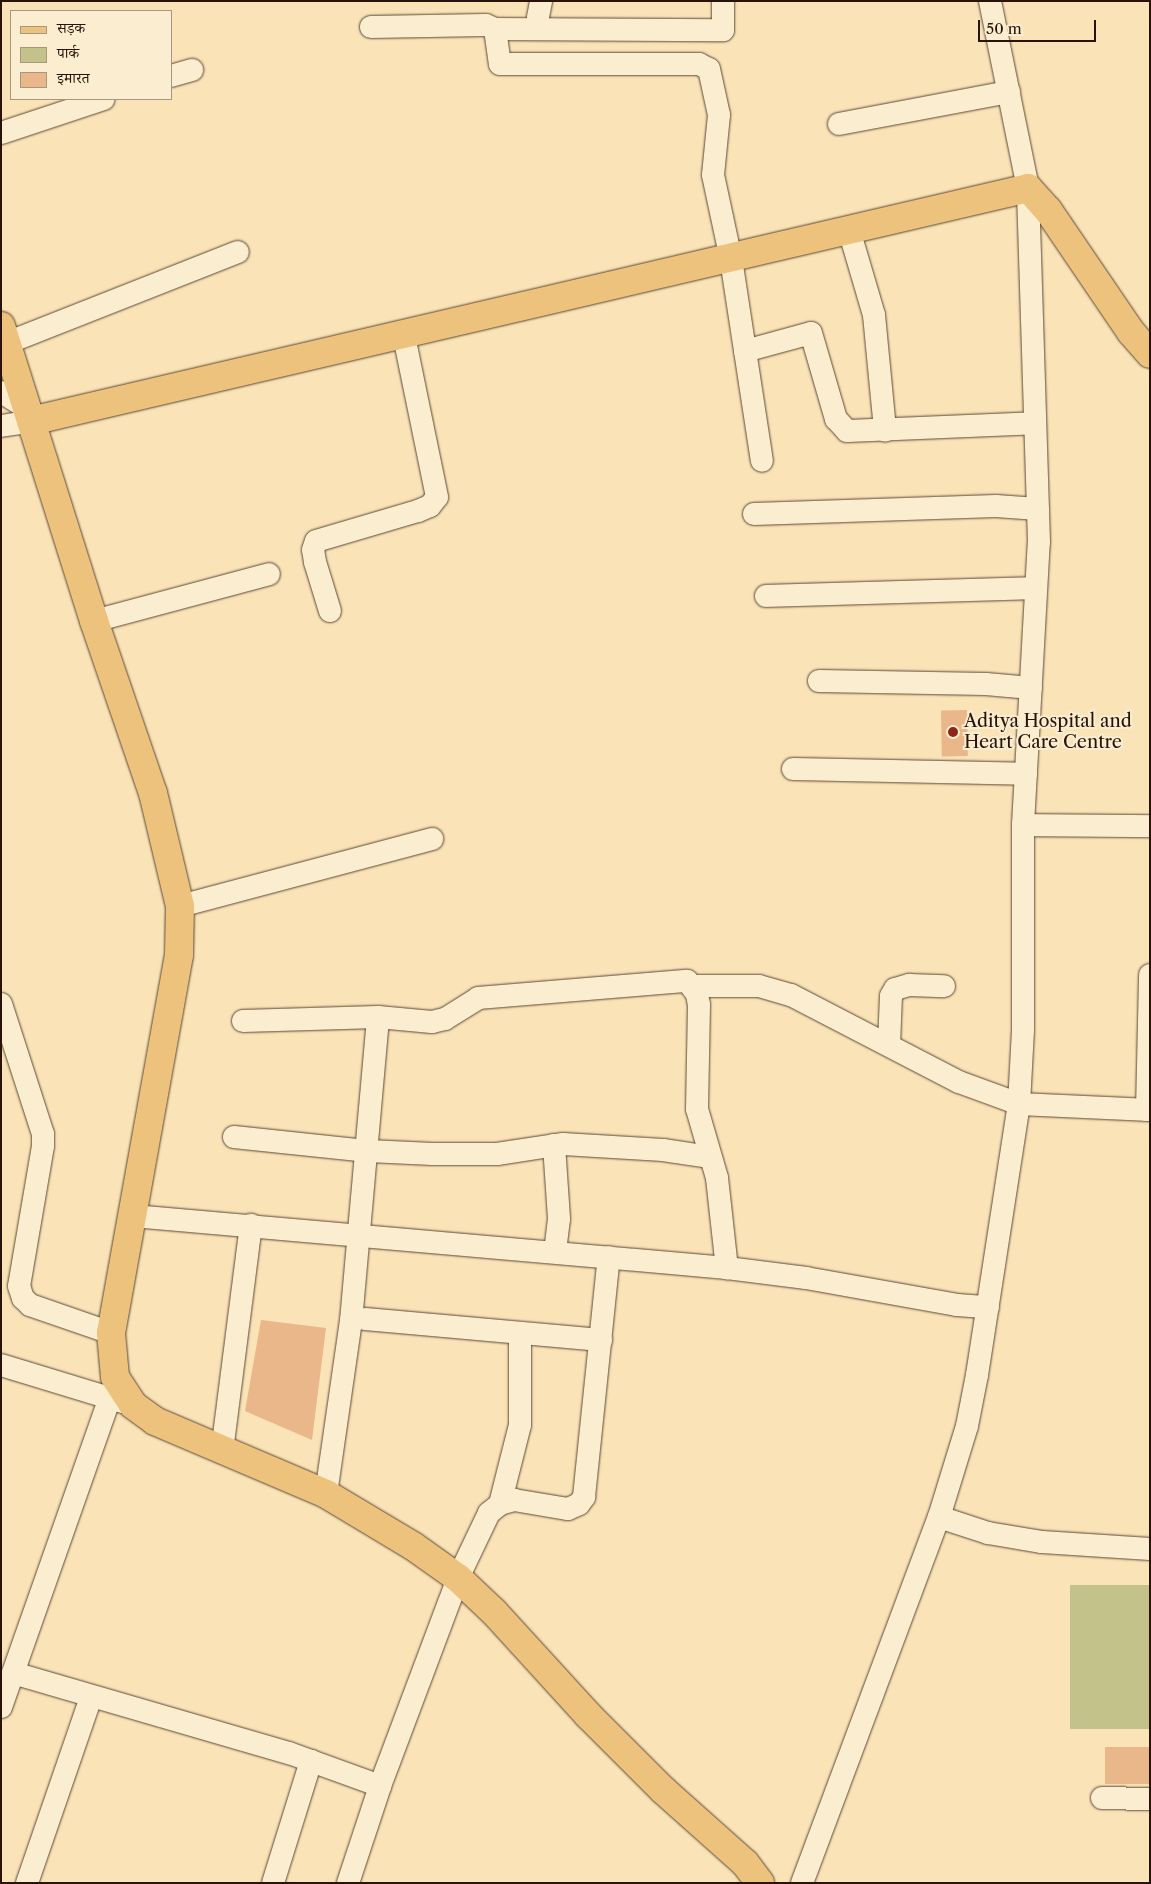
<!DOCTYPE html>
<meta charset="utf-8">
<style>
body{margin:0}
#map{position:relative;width:1151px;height:1884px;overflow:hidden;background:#f9e3b7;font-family:"Libre Caslon Text","Noto Serif Devanagari",serif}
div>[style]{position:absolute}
.green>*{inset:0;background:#c3c28a;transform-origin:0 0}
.building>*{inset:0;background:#eab78a;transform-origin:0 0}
.roads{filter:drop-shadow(0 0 1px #5d4734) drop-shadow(0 0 1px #5d4734)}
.minor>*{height:22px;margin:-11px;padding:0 11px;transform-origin:11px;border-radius:11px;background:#fbedd0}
.major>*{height:28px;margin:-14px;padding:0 14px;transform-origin:14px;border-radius:14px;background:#ecc27c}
.dots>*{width:14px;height:14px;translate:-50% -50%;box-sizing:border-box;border:2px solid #fbedd0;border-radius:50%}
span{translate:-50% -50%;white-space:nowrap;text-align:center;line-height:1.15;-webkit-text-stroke:4px #fbedd0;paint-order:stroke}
.poi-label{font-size:18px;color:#291308}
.left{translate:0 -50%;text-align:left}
.frame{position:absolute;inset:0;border:2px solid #291308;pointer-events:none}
.legend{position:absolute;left:10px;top:10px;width:162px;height:90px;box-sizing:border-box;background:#fbedd0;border:1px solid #a79680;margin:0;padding:6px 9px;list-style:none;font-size:15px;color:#291308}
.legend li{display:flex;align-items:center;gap:10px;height:25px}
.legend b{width:25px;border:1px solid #a79680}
.scale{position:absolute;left:978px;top:20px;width:118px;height:22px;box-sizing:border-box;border:2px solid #291308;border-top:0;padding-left:6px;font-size:15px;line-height:18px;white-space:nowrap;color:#291308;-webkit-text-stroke:4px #fbedd0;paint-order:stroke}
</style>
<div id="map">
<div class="green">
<div style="left:1150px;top:1585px;width:144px;height:80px;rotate:90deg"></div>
</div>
<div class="building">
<div style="left:967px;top:710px;width:46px;height:26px;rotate:89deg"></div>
<div style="clip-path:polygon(261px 1320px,326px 1328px,312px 1440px,245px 1411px)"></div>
<div style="left:1150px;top:1747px;width:37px;height:45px;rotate:90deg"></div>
</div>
<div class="roads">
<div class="minor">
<div style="left:538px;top:17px;width:16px;rotate:-79deg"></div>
<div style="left:371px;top:27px;width:115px;rotate:-1deg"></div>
<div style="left:486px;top:25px;width:10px;rotate:24deg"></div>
<div style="left:495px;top:29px;width:35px;rotate:82deg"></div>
<div style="left:500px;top:64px;width:199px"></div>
<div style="left:699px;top:64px;width:11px;rotate:27deg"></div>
<div style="left:709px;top:69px;width:47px;rotate:77.7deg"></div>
<div style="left:719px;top:115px;width:60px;rotate:95.7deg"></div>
<div style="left:713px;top:175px;width:86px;rotate:77.9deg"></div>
<div style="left:731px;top:259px;width:204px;rotate:81.3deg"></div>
<div style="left:495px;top:29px;width:228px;rotate:0.3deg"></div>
<div style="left:723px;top:30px;width:29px;rotate:-90deg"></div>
<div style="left:171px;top:76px;width:22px;rotate:-16deg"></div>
<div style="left:839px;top:124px;width:173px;rotate:-10.7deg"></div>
<div style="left:1px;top:133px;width:108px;rotate:-18.3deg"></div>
<div style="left:849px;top:230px;width:89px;rotate:73.6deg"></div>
<div style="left:874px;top:315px;width:116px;rotate:84.5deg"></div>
<div style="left:7px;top:343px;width:248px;rotate:-21.5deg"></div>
<div style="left:745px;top:351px;width:68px;rotate:-15.3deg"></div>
<div style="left:811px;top:333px;width:90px;rotate:73.8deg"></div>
<div style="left:836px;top:419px;width:16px;rotate:47deg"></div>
<div style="left:847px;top:431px;width:188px;rotate:-2.4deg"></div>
<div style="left:1px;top:392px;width:31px;rotate:32deg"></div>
<div style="left:1px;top:426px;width:30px;rotate:-9deg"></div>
<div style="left:754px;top:514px;width:242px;rotate:-1.9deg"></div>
<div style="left:996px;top:506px;width:42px;rotate:4.1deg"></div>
<div style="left:766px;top:596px;width:270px;rotate:-1.7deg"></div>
<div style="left:330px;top:611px;width:51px;rotate:-107deg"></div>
<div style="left:315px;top:562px;width:12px;rotate:-99deg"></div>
<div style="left:313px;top:550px;width:9px;rotate:-72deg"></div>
<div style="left:316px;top:541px;width:106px;rotate:-16.4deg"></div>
<div style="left:418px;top:511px;width:13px;rotate:-23deg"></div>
<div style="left:430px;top:506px;width:11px;rotate:-52deg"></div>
<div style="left:437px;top:497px;width:164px;rotate:-101.6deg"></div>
<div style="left:94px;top:621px;width:181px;rotate:-15deg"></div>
<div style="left:819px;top:681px;width:167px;rotate:1deg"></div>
<div style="left:986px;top:684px;width:45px;rotate:5.1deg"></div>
<div style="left:793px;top:769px;width:233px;rotate:1.2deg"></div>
<div style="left:1023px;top:825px;width:127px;rotate:0.5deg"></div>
<div style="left:180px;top:906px;width:261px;rotate:-14.9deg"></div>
<div style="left:693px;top:986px;width:66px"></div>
<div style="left:759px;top:986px;width:33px;rotate:16deg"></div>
<div style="left:791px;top:995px;width:189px;rotate:27.4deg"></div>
<div style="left:959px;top:1082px;width:64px;rotate:20.1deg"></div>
<div style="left:1019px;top:1104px;width:131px;rotate:2.6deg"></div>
<div style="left:1px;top:1004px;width:137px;rotate:72.1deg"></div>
<div style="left:43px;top:1134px;width:12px;rotate:90deg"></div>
<div style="left:43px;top:1146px;width:142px;rotate:99.7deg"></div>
<div style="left:19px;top:1286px;width:13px;rotate:72deg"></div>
<div style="left:23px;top:1298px;width:10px;rotate:45deg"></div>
<div style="left:30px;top:1305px;width:86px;rotate:19.1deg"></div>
<div style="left:243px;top:1021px;width:135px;rotate:-1.7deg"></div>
<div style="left:378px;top:1017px;width:54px;rotate:5.3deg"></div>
<div style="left:432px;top:1022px;width:13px;rotate:-13deg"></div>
<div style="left:445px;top:1019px;width:39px;rotate:-32deg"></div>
<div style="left:478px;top:998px;width:210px;rotate:-4.7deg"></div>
<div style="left:687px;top:981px;width:16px;rotate:52deg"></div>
<div style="left:697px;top:994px;width:11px;rotate:80deg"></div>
<div style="left:699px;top:1005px;width:104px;rotate:91.1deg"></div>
<div style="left:697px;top:1109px;width:72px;rotate:73.8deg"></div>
<div style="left:717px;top:1178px;width:91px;rotate:83.7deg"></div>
<div style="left:889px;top:1045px;width:49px;rotate:-87.7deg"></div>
<div style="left:891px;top:996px;width:8px;rotate:-60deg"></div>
<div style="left:895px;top:989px;width:15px;rotate:-16deg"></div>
<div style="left:909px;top:985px;width:35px;rotate:2deg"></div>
<div style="left:1147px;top:1110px;width:135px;rotate:-88.7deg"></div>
<div style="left:234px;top:1137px;width:135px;rotate:6deg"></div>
<div style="left:368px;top:1151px;width:65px;rotate:2.6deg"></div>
<div style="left:433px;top:1154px;width:64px"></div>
<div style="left:497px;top:1154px;width:67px;rotate:-8.6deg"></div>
<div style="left:563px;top:1144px;width:100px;rotate:3.4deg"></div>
<div style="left:663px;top:1150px;width:48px;rotate:8.5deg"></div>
<div style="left:554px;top:1145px;width:74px;rotate:86.1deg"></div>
<div style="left:559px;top:1219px;width:33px;rotate:97deg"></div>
<div style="left:133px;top:1216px;width:596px;rotate:5deg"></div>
<div style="left:727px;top:1268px;width:80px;rotate:7.2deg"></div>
<div style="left:806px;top:1278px;width:153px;rotate:10.1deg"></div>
<div style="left:957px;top:1305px;width:31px;rotate:4deg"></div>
<div style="left:365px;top:1319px;width:237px;rotate:5.1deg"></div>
<div style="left:1px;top:1365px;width:127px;rotate:16.9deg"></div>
<div style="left:222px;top:1451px;width:228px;rotate:-82.7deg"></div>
<div style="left:326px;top:1494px;width:175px;rotate:-81.8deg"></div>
<div style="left:351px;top:1321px;width:305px;rotate:-84.9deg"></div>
<div style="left:500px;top:1504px;width:81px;rotate:-75.8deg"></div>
<div style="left:520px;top:1425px;width:91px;rotate:-90deg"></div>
<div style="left:939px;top:1517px;width:52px;rotate:18.1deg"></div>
<div style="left:988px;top:1533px;width:55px;rotate:9.5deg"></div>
<div style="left:1042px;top:1542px;width:108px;rotate:3.7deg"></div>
<div style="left:13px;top:1673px;width:287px;rotate:16.2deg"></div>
<div style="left:289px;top:1753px;width:97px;rotate:19.9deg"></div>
<div style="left:380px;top:1786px;width:222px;rotate:-69.4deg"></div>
<div style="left:458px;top:1578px;width:72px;rotate:-64.5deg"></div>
<div style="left:489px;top:1513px;width:14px;rotate:-39deg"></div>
<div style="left:500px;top:1504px;width:15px;rotate:-16deg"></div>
<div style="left:514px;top:1500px;width:55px;rotate:9.5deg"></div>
<div style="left:568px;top:1509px;width:12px;rotate:-24deg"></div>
<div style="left:579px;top:1504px;width:9px;rotate:-54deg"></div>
<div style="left:584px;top:1497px;width:241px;rotate:-84.1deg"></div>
<div style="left:1px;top:1707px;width:329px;rotate:-70.6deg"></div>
<div style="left:1102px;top:1798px;width:48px;rotate:1.2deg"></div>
<div style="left:27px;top:1883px;width:197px;rotate:-71deg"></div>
<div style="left:273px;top:1883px;width:128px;rotate:-72.7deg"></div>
<div style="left:348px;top:1883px;width:102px;rotate:-71.7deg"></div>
<div style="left:802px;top:1883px;width:391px;rotate:-69.5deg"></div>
<div style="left:939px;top:1517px;width:95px;rotate:-72.9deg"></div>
<div style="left:967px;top:1426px;width:52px;rotate:-78.9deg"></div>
<div style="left:977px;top:1375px;width:274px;rotate:-81.2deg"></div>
<div style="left:1019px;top:1104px;width:74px;rotate:-86.9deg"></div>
<div style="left:1023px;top:1030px;width:205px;rotate:-90deg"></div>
<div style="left:1023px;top:825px;width:283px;rotate:-86.8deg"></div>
<div style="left:1039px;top:542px;width:354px;rotate:-91.8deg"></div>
<div style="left:1028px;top:188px;width:191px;rotate:-101.5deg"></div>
</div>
<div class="major">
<div style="left:1px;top:326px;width:309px;rotate:72.5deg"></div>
<div style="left:94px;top:621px;width:182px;rotate:71.1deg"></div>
<div style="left:153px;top:793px;width:116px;rotate:76.6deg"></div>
<div style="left:180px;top:906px;width:49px;rotate:91.2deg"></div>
<div style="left:179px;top:955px;width:384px;rotate:100.2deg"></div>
<div style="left:111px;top:1333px;width:44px;rotate:84.8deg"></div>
<div style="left:115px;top:1377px;width:33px;rotate:57deg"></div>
<div style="left:133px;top:1405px;width:27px;rotate:36deg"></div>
<div style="left:155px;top:1421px;width:186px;rotate:23.1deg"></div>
<div style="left:326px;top:1494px;width:101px;rotate:30.9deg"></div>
<div style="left:413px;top:1546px;width:55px;rotate:35.4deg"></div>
<div style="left:458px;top:1578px;width:50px;rotate:43.4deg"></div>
<div style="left:494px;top:1612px;width:139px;rotate:47.6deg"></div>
<div style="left:588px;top:1715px;width:106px;rotate:45deg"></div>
<div style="left:663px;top:1790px;width:110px;rotate:41.7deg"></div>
<div style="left:745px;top:1863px;width:25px;rotate:53deg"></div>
<div style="left:31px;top:421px;width:1024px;rotate:-13.15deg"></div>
<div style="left:1028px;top:188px;width:30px;rotate:48deg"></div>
<div style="left:1048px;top:210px;width:148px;rotate:55.8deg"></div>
<div style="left:1131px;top:332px;width:29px;rotate:49deg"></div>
</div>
</div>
<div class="dots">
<div style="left:953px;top:732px;background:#8f2418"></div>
</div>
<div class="poi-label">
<span class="left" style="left:964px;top:732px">Aditya Hospital and<br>Heart Care Centre</span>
</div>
<div class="frame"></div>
<ul class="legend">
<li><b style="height:6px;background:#ecc27c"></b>सड़क</li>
<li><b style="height:14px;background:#c3c28a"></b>पार्क</li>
<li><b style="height:14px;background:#eab78a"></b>इमारत</li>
</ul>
<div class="scale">50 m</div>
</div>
